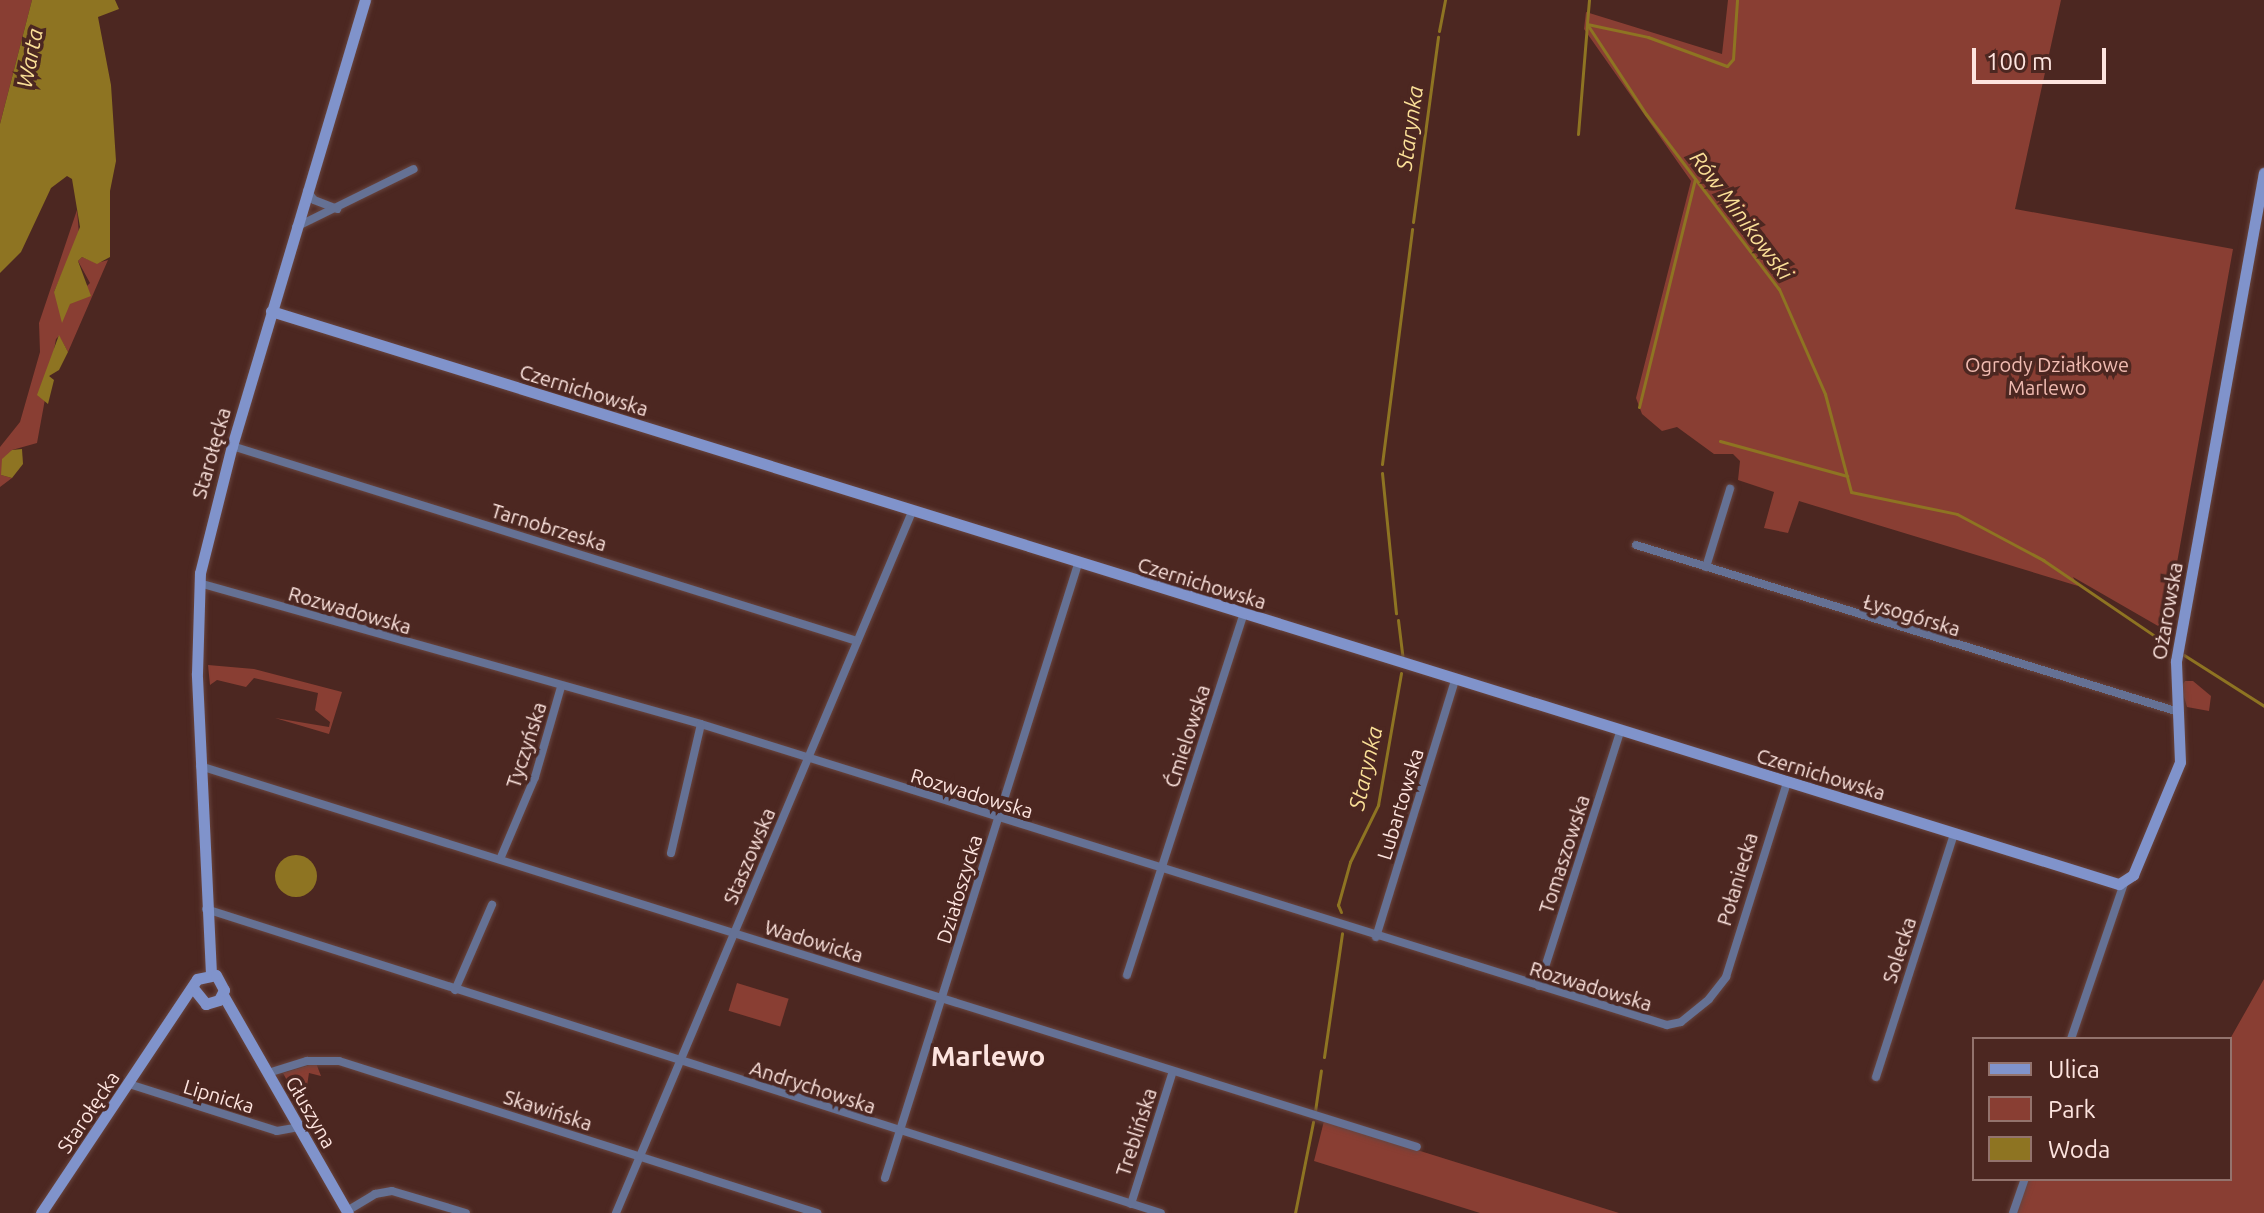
<!DOCTYPE html>
<meta charset="utf-8">
<style>
body{margin:0}
#map{position:relative;width:2264px;height:1213px;overflow:hidden;background:#4c2721;font-family:Ubuntu,sans-serif}
div>[style]{position:absolute}
.green>*{inset:0;background:#893e33;transform-origin:0 0}
.water>*{inset:0;background:#8e7422}
.round{border-radius:50%}
.stream>*{height:3px;margin:-1.5px;padding:0 1.5px;transform-origin:1.5px;border-radius:1.5px;background:#8e7422}
.roads{filter:drop-shadow(0 0 2px #68453f) drop-shadow(0 0 2px #68453f)}
.street>*{height:8px;margin:-4px;padding:0 4px;transform-origin:4px;border-radius:4px;background:#657194}
.secondary>*{height:11px;margin:-5.5px;padding:0 5.5px;transform-origin:5.5px;border-radius:5.5px;background:#8093cb}
span{translate:-50% -50%;white-space:nowrap;text-align:center;line-height:1.15;-webkit-text-stroke:7px #4c2721;paint-order:stroke}
.park-label{font-size:20px;color:#f0bbb1}
.street-label{font-size:20px;color:#fde4df}
.water-label{font-size:22px;color:#fadf97;font-style:italic}
.district-label{font-size:28px;color:#fde4df;font-weight:700}
.legend{position:absolute;left:1972px;top:1037px;width:260px;height:144px;box-sizing:border-box;background:#4c2721;border:2px solid #93736d;margin:0;padding:10px 14px;list-style:none;font-size:24px;color:#fde4df}
.legend li{display:flex;align-items:center;gap:16px;height:40px}
.legend b{width:40px;border:2px solid #93736d}
.scale{position:absolute;left:1972px;top:48px;width:134px;height:36px;box-sizing:border-box;border:4px solid #fde4df;border-top:0;padding-left:10px;font-size:24px;line-height:28px;white-space:nowrap;color:#fde4df;-webkit-text-stroke:6px #4c2721;paint-order:stroke}
</style>
<div id="map">
<div class="green">
<div style="clip-path:polygon(0 0,32px 0,0 124px)"></div>
<div style="clip-path:polygon(1728px 0,2061px 0,2015px 209px,2233px 249px,2165px 630px,2073px 577px,2078px 586px,1799px 501px,1788px 533px,1764px 528px,1774px 492px,1738px 480px,1740px 461px,1733px 454px,1714px 454px,1677px 427px,1662px 431px,1642px 414px,1636px 398px,1691px 181px,1584px 29px,1586px 12px,1722px 54px)"></div>
<div style="clip-path:polygon(77px 210px,79px 234px,54px 292px,69px 304px,90px 283px,78px 261px,82px 257px,97px 263px,108px 260px,68px 352px,59px 336px,56px 339px,37px 443px,12px 450px,1px 475px,12px 478px,0 487px,0 447px,20px 422px,40px 352px,39px 323px)"></div>
<div style="clip-path:polygon(208px 665px,254px 669px,342px 692px,329px 734px,275px 718px,329px 727px,330px 722px,315px 710px,318px 693px,254px 678px,246px 687px,217px 680px,210px 685px)"></div>
<div style="clip-path:polygon(2185px 681px,2193px 681px,2211px 696px,2209px 711px,2187px 707px,2181px 687px)"></div>
<div style="clip-path:polygon(2264px 979px,2264px 1213px,2017px 1213px,2028px 1179px,2230px 1179px,2230px 1039px)"></div>
<div style="left:737px;top:983px;width:54px;height:29px;rotate:17deg"></div>
<div style="clip-path:polygon(316px 1063px,321px 1076px,309px 1073px,306px 1092px,294px 1094px,283px 1073px)"></div>
<div style="clip-path:polygon(1324px 1121px,1619px 1213px,1480px 1213px,1314px 1161px)"></div>
</div>
<div class="water">
<div style="clip-path:polygon(32px 0,115px 0,119px 9px,98px 17px,111px 85px,116px 161px,110px 191px,110px 257px,97px 264px,82px 257px,78px 261px,91px 296px,70px 304px,62px 323px,54px 292px,80px 227px,72px 179px,67px 176px,51px 188px,21px 252px,0 273px,0 124px)"></div>
<div style="clip-path:polygon(59px 335px,68px 352px,59px 370px,49px 376px,54px 380px,48px 404px,37px 395px)"></div>
<div style="clip-path:polygon(22px 449px,23px 464px,12px 478px,1px 475px,2px 459px,12px 450px)"></div>
<div class="round" style="left:275px;top:855px;width:42px;height:42px"></div>
</div>
<div class="stream">
<div style="left:1589px;top:0;width:24px;rotate:95deg"></div>
<div style="left:1587px;top:24px;width:108px;rotate:56.8deg"></div>
<div style="left:1646px;top:114px;width:220px;rotate:52.8deg"></div>
<div style="left:1779px;top:289px;width:115px;rotate:66.3deg"></div>
<div style="left:1825px;top:394px;width:101px;rotate:75.1deg"></div>
<div style="left:1851px;top:492px;width:108px;rotate:11.7deg"></div>
<div style="left:1957px;top:514px;width:98px;rotate:28.1deg"></div>
<div style="left:2043px;top:560px;width:151px;rotate:34.2deg"></div>
<div style="left:1439px;top:31px;width:32px;rotate:-79deg"></div>
<div style="left:1578px;top:134px;width:110px;rotate:-85.3deg"></div>
<div style="left:1587px;top:24px;width:62px;rotate:12deg"></div>
<div style="left:1648px;top:37px;width:84px;rotate:20.2deg"></div>
<div style="left:1727px;top:66px;width:9px;rotate:-49deg"></div>
<div style="left:1733px;top:59px;width:59px;rotate:-86.1deg"></div>
<div style="left:1413px;top:222px;width:187px;rotate:-82.3deg"></div>
<div style="left:1639px;top:407px;width:235px;rotate:-76.2deg"></div>
<div style="left:1720px;top:441px;width:132px;rotate:15.4deg"></div>
<div style="left:1382px;top:464px;width:237px;rotate:-82.7deg"></div>
<div style="left:1382px;top:473px;width:141px;rotate:84.3deg"></div>
<div style="left:1398px;top:620px;width:38px;rotate:83deg"></div>
<div style="left:2184px;top:655px;width:95px;rotate:32.5deg"></div>
<div style="left:1341px;top:912px;width:8px;rotate:-113deg"></div>
<div style="left:1338px;top:905px;width:45px;rotate:-74.4deg"></div>
<div style="left:1350px;top:862px;width:64px;rotate:-63.8deg"></div>
<div style="left:1378px;top:805px;width:134px;rotate:-80.1deg"></div>
<div style="left:1324px;top:1057px;width:125px;rotate:-81.7deg"></div>
<div style="left:1315px;top:1111px;width:41px;rotate:-81.7deg"></div>
<div style="left:1295px;top:1213px;width:93px;rotate:-78.8deg"></div>
</div>
<div class="roads">
<div class="street">
<div style="left:307px;top:191px;width:11px;rotate:52deg"></div>
<div style="left:314px;top:200px;width:25px;rotate:21deg"></div>
<div style="left:296px;top:227px;width:131px;rotate:-26.2deg"></div>
<div style="left:232px;top:446px;width:655px;rotate:17.33deg"></div>
<div style="left:1636px;top:545px;width:568px;rotate:17.1deg"></div>
<div style="left:1706px;top:567px;width:82px;rotate:-72.9deg"></div>
<div style="left:199px;top:583px;width:521px;rotate:15.69deg"></div>
<div style="left:701px;top:724px;width:1012px;rotate:17.31deg"></div>
<div style="left:1667px;top:1025px;width:14px;rotate:-12deg"></div>
<div style="left:1681px;top:1022px;width:36px;rotate:-39deg"></div>
<div style="left:1709px;top:999px;width:28px;rotate:-52deg"></div>
<div style="left:1726px;top:977px;width:204px;rotate:-72.6deg"></div>
<div style="left:200px;top:766px;width:1275px;rotate:17.38deg"></div>
<div style="left:671px;top:853px;width:132px;rotate:-76.9deg"></div>
<div style="left:501px;top:857px;width:87px;rotate:-67deg"></div>
<div style="left:535px;top:777px;width:94px;rotate:-73.9deg"></div>
<div style="left:206px;top:909px;width:1002px;rotate:17.66deg"></div>
<div style="left:1376px;top:937px;width:269px;rotate:-72.9deg"></div>
<div style="left:1127px;top:975px;width:378px;rotate:-72.1deg"></div>
<div style="left:1539px;top:986px;width:267px;rotate:-72.3deg"></div>
<div style="left:455px;top:990px;width:93px;rotate:-66.5deg"></div>
<div style="left:2071px;top:1039px;width:165px;rotate:-71.2deg"></div>
<div style="left:268px;top:1073px;width:41px;rotate:-17.1deg"></div>
<div style="left:307px;top:1061px;width:32px"></div>
<div style="left:339px;top:1061px;width:502px;rotate:17.64deg"></div>
<div style="left:1876px;top:1077px;width:255px;rotate:-72.2deg"></div>
<div style="left:129px;top:1084px;width:155px;rotate:17.6deg"></div>
<div style="left:277px;top:1131px;width:22px;rotate:-10deg"></div>
<div style="left:885px;top:1178px;width:644px;rotate:-72.55deg"></div>
<div style="left:1131px;top:1204px;width:139px;rotate:-72.5deg"></div>
<div style="left:347px;top:1211px;width:33px;rotate:-31deg"></div>
<div style="left:375px;top:1194px;width:17px;rotate:-10deg"></div>
<div style="left:392px;top:1191px;width:77px;rotate:16.6deg"></div>
<div style="left:616px;top:1213px;width:761px;rotate:-67.11deg"></div>
<div style="left:2013px;top:1213px;width:36px;rotate:-71deg"></div>
</div>
<div class="secondary">
<div style="left:271px;top:311px;width:1935px;rotate:17.23deg"></div>
<div style="left:2119px;top:884px;width:17px;rotate:-33deg"></div>
<div style="left:2133px;top:875px;width:122px;rotate:-67.4deg"></div>
<div style="left:2180px;top:762px;width:101px;rotate:-92.3deg"></div>
<div style="left:2176px;top:661px;width:496px;rotate:-79.8deg"></div>
<div style="left:211px;top:974px;width:301px;rotate:-92.7deg"></div>
<div style="left:197px;top:673px;width:100px;rotate:-88.3deg"></div>
<div style="left:200px;top:573px;width:131px;rotate:-75.9deg"></div>
<div style="left:232px;top:446px;width:465px;rotate:-73.4deg"></div>
<div style="left:223px;top:995px;width:251px;rotate:60.2deg"></div>
<div style="left:41px;top:1213px;width:281px;rotate:-56.3deg"></div>
<div style="left:197px;top:979px;width:19px;rotate:-12deg"></div>
<div style="left:216px;top:975px;width:17px;rotate:62deg"></div>
<div style="left:224px;top:990px;width:11px;rotate:117deg"></div>
<div style="left:219px;top:1000px;width:14px;rotate:163deg"></div>
<div style="left:206px;top:1004px;width:21px;rotate:-129deg"></div>
</div>
</div>
<div class="park-label">
<span style="left:2047px;top:376px">Ogrody Działkowe<br>Marlewo</span>
</div>
<div class="street-label">
<span style="left:584px;top:390px;rotate:17deg">Czernichowska</span>
<span style="left:211px;top:453px;rotate:-74deg">Starołęcka</span>
<span style="left:549px;top:527px;rotate:17deg">Tarnobrzeska</span>
<span style="left:1202px;top:583px;rotate:17deg">Czernichowska</span>
<span style="left:350px;top:610px;rotate:16deg">Rozwadowska</span>
<span style="left:2167px;top:611px;rotate:-80deg">Ożarowska</span>
<span style="left:1912px;top:615px;rotate:17deg">Łysogórska</span>
<span style="left:1187px;top:736px;rotate:-72deg">Ćmielowska</span>
<span style="left:526px;top:745px;rotate:-72deg">Tyczyńska</span>
<span style="left:1821px;top:774px;rotate:17deg">Czernichowska</span>
<span style="left:972px;top:793px;rotate:17deg">Rozwadowska</span>
<span style="left:1400px;top:804px;rotate:-73deg">Lubartowska</span>
<span style="left:1564px;top:854px;rotate:-72deg">Tomaszowska</span>
<span style="left:749px;top:856px;rotate:-67deg">Staszowska</span>
<span style="left:1737px;top:879px;rotate:-73deg">Połaniecka</span>
<span style="left:959px;top:889px;rotate:-73deg">Działoszycka</span>
<span style="left:814px;top:941px;rotate:17deg">Wadowicka</span>
<span style="left:1899px;top:950px;rotate:-72deg">Solecka</span>
<span style="left:1591px;top:986px;rotate:17deg">Rozwadowska</span>
<span style="left:813px;top:1087px;rotate:18deg">Andrychowska</span>
<span style="left:219px;top:1096px;rotate:17deg">Lipnicka</span>
<span style="left:548px;top:1110px;rotate:18deg">Skawińska</span>
<span style="left:88px;top:1112px;rotate:-56deg">Starołęcka</span>
<span style="left:311px;top:1112px;rotate:60deg">Głuszyna</span>
<span style="left:1136px;top:1132px;rotate:-72deg">Treblińska</span>
</div>
<div class="water-label">
<span style="left:29px;top:58px;rotate:-79deg">Warta</span>
<span style="left:1409px;top:128px;rotate:-82deg">Starynka</span>
<span style="left:1742px;top:215px;rotate:53deg">Rów Minikowski</span>
<span style="left:1365px;top:768px;rotate:-77deg">Starynka</span>
</div>
<div class="district-label">
<span style="left:988px;top:1056px">Marlewo</span>
</div>
<ul class="legend">
<li><b style="height:10px;background:#8093cb"></b>Ulica</li>
<li><b style="height:22px;background:#893e33"></b>Park</li>
<li><b style="height:22px;background:#8e7422"></b>Woda</li>
</ul>
<div class="scale">100 m</div>
</div>
